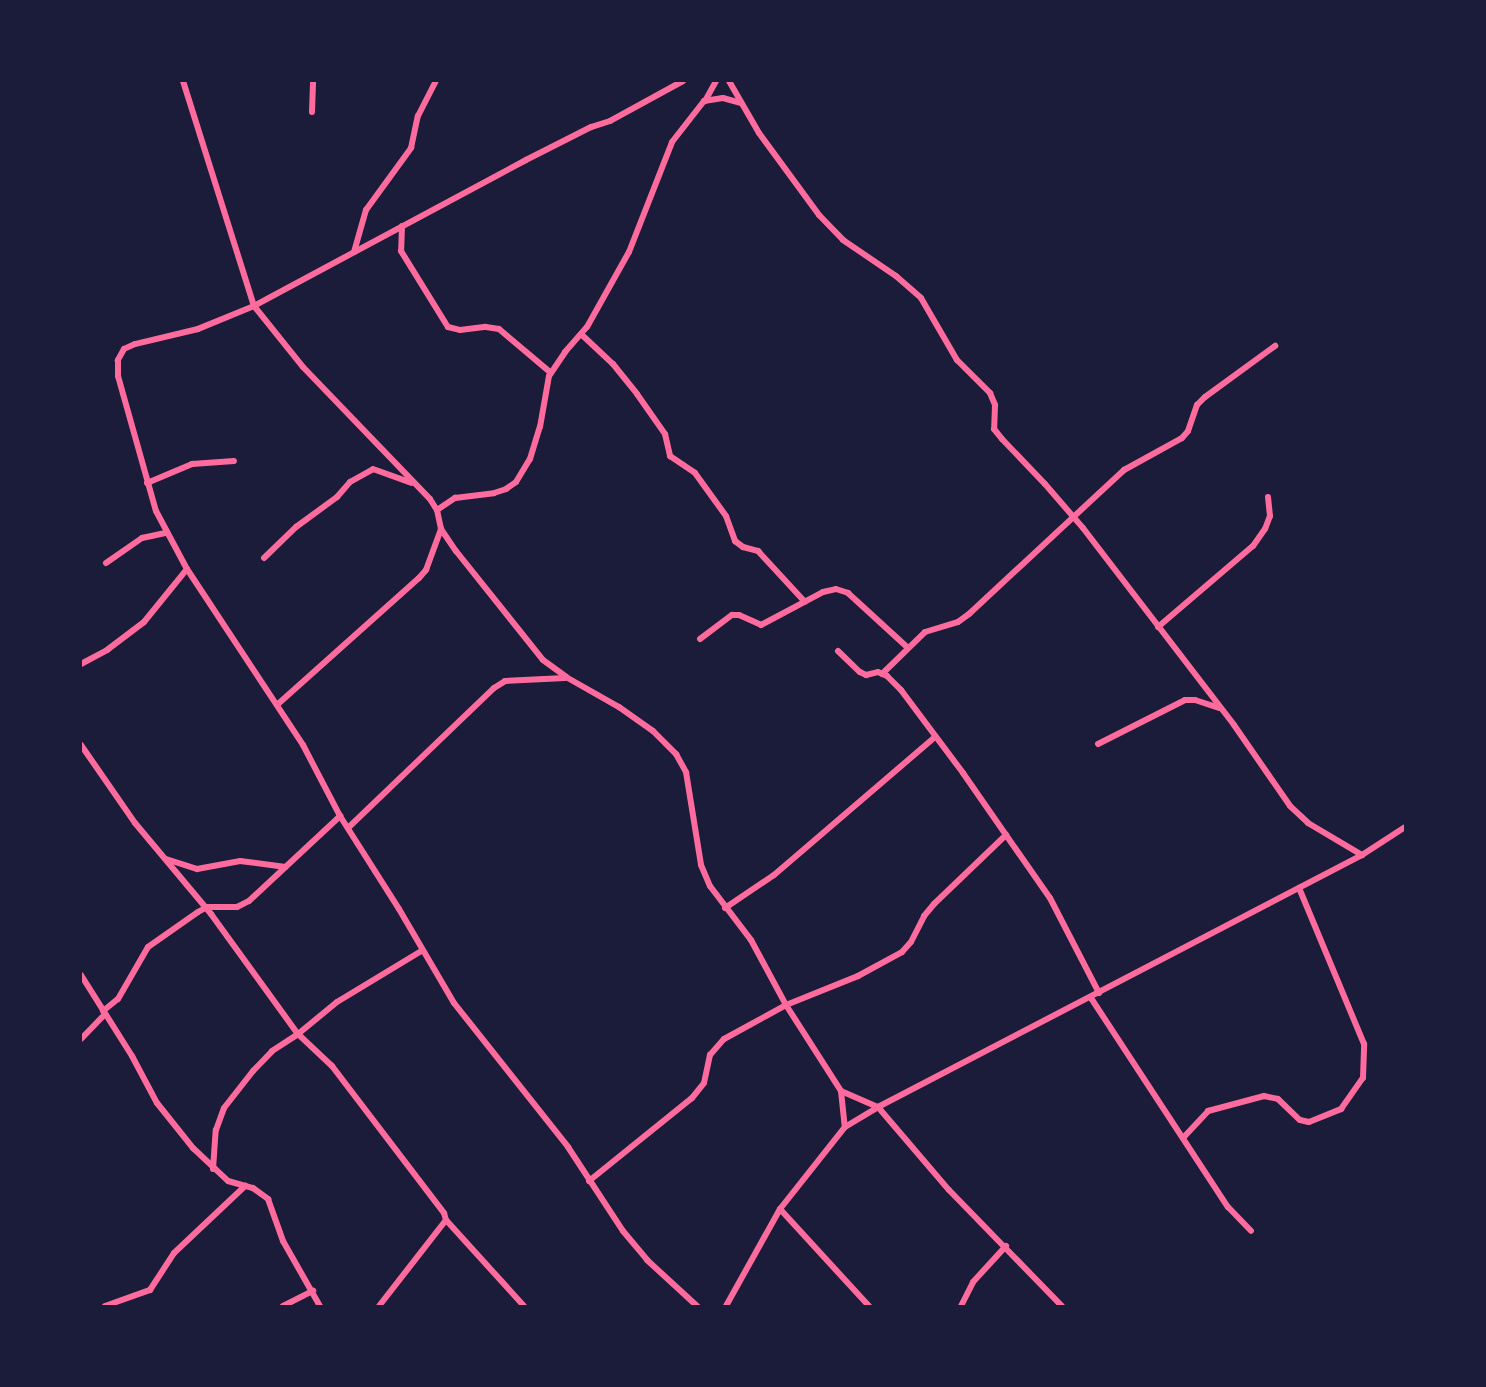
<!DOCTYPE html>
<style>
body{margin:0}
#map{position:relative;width:1486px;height:1387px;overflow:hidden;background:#1b1b3a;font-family:Overpass,sans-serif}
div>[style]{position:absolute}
.minor>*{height:6px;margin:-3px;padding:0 3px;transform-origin:3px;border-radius:3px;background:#ff6b9d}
span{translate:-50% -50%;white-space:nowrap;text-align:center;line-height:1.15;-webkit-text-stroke:6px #1b1b3a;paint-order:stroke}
.frame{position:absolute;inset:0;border:82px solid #1b1b3a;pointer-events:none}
</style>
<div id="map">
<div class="minor">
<div style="left:183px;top:81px;width:236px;rotate:72.5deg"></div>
<div style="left:254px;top:306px;width:78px;rotate:51.2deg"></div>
<div style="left:303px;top:367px;width:183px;rotate:46.1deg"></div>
<div style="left:430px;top:499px;width:13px;rotate:58deg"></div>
<div style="left:437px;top:510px;width:19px;rotate:78deg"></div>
<div style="left:441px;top:529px;width:27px;rotate:56deg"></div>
<div style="left:456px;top:551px;width:139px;rotate:51.4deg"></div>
<div style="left:543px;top:660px;width:29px;rotate:36deg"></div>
<div style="left:566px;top:677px;width:61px;rotate:29.5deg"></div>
<div style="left:619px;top:707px;width:42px;rotate:35.2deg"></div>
<div style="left:653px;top:731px;width:33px;rotate:45deg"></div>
<div style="left:676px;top:754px;width:21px;rotate:61deg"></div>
<div style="left:686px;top:772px;width:94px;rotate:80.8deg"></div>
<div style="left:701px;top:865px;width:23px;rotate:67deg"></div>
<div style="left:710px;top:886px;width:68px;rotate:52.8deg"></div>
<div style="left:751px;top:940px;width:74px;rotate:61.7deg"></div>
<div style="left:786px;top:1005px;width:102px;rotate:57.4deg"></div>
<div style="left:841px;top:1091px;width:36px;rotate:84deg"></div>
<div style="left:683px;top:81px;width:83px;rotate:151.3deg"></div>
<div style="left:610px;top:121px;width:20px;rotate:162deg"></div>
<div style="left:591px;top:127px;width:73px;rotate:153.1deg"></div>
<div style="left:526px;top:160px;width:309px;rotate:151.8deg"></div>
<div style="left:254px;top:306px;width:61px;rotate:157.7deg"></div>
<div style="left:198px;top:329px;width:65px;rotate:166.6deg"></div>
<div style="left:135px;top:344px;width:12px;rotate:156deg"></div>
<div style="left:124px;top:349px;width:13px;rotate:119deg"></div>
<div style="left:118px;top:360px;width:16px;rotate:90deg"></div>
<div style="left:118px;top:376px;width:140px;rotate:74.3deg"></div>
<div style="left:156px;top:511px;width:66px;rotate:61.9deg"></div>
<div style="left:187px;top:569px;width:211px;rotate:56.6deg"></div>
<div style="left:303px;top:745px;width:80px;rotate:62.5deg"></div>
<div style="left:340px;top:816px;width:110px;rotate:57.6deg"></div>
<div style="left:399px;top:909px;width:109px;rotate:59.7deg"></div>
<div style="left:454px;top:1003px;width:184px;rotate:51.6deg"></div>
<div style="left:568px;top:1147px;width:100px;rotate:56.8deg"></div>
<div style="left:623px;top:1231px;width:38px;rotate:50deg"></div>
<div style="left:647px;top:1260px;width:68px;rotate:42.6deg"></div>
<div style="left:729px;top:81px;width:60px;rotate:60deg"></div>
<div style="left:759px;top:133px;width:102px;rotate:53.8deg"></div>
<div style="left:819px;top:215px;width:35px;rotate:46deg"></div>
<div style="left:843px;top:240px;width:64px;rotate:34.2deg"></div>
<div style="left:896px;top:276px;width:33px;rotate:41deg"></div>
<div style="left:921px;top:298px;width:72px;rotate:59.9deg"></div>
<div style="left:957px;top:360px;width:47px;rotate:45deg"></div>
<div style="left:990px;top:393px;width:13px;rotate:67deg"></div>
<div style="left:995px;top:405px;width:24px;rotate:92deg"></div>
<div style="left:994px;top:429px;width:13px;rotate:51deg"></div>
<div style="left:1002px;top:439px;width:62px;rotate:46.3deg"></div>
<div style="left:1045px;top:484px;width:58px;rotate:49.2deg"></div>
<div style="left:1083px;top:528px;width:248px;rotate:52.5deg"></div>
<div style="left:1234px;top:725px;width:98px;rotate:55.3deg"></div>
<div style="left:1290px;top:806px;width:25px;rotate:43deg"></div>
<div style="left:1308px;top:823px;width:63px;rotate:30.7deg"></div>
<div style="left:705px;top:101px;width:23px;rotate:-61deg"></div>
<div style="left:312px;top:112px;width:31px;rotate:-88deg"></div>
<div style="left:402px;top:226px;width:25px;rotate:92deg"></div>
<div style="left:401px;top:251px;width:89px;rotate:58.3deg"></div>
<div style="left:448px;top:327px;width:12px;rotate:14deg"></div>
<div style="left:460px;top:330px;width:26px;rotate:-7deg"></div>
<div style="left:486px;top:327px;width:13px;rotate:9deg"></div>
<div style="left:499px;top:329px;width:68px;rotate:40.2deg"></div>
<div style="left:354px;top:252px;width:44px;rotate:-74.1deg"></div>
<div style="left:366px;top:210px;width:77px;rotate:-54deg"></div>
<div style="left:411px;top:148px;width:33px;rotate:-78deg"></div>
<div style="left:418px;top:116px;width:39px;rotate:-63deg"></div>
<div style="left:581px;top:334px;width:44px;rotate:43.2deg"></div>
<div style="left:613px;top:364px;width:38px;rotate:51deg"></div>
<div style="left:637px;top:394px;width:49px;rotate:55deg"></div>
<div style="left:665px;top:434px;width:23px;rotate:77deg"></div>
<div style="left:670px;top:456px;width:30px;rotate:34deg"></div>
<div style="left:695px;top:473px;width:53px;rotate:54.2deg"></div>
<div style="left:726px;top:516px;width:27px;rotate:70deg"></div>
<div style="left:735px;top:541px;width:10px;rotate:37deg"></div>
<div style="left:743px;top:547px;width:16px;rotate:15deg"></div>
<div style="left:758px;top:551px;width:69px;rotate:47.3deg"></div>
<div style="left:147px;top:483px;width:49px;rotate:-22.9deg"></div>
<div style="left:192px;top:464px;width:42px;rotate:-4.1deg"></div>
<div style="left:437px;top:510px;width:22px;rotate:-34deg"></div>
<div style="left:455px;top:498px;width:39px;rotate:-7deg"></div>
<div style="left:494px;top:493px;width:13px;rotate:-18deg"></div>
<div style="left:506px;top:489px;width:12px;rotate:-35deg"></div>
<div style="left:516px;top:482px;width:27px;rotate:-59deg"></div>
<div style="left:530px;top:459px;width:34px;rotate:-73deg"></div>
<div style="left:540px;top:427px;width:52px;rotate:-80deg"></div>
<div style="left:549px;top:376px;width:29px;rotate:-56deg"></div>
<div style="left:565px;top:352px;width:33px;rotate:-49deg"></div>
<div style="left:587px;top:327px;width:86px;rotate:-60.8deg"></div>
<div style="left:629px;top:252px;width:118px;rotate:-68.6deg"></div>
<div style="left:672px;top:142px;width:52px;rotate:-52deg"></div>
<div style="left:704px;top:101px;width:19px;rotate:-9deg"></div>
<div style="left:723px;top:98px;width:18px;rotate:16deg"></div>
<div style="left:264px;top:558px;width:45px;rotate:-44.1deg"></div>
<div style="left:296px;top:527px;width:51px;rotate:-36.2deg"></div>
<div style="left:337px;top:497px;width:20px;rotate:-49deg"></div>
<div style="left:350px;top:482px;width:26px;rotate:-29deg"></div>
<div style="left:373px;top:469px;width:41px;rotate:19.7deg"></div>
<div style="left:106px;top:563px;width:44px;rotate:-34.8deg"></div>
<div style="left:142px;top:538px;width:25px;rotate:-12deg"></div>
<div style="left:1158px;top:627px;width:125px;rotate:-40.5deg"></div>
<div style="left:1253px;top:546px;width:21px;rotate:-55deg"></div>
<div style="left:1265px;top:529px;width:14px;rotate:-69deg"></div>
<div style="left:1270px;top:516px;width:19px;rotate:-96deg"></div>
<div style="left:700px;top:639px;width:40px;rotate:-37deg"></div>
<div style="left:732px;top:615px;width:7px"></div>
<div style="left:739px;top:615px;width:24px;rotate:24deg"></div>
<div style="left:761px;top:625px;width:70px;rotate:-28deg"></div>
<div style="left:823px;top:592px;width:13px;rotate:-13deg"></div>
<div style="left:836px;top:589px;width:13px;rotate:18deg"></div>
<div style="left:848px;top:593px;width:80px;rotate:42.5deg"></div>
<div style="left:838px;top:651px;width:30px;rotate:44deg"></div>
<div style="left:860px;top:672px;width:7px;rotate:27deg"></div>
<div style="left:866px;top:675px;width:12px;rotate:-14deg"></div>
<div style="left:878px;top:672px;width:10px;rotate:24deg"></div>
<div style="left:887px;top:676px;width:20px;rotate:45deg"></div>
<div style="left:901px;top:690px;width:104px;rotate:53.2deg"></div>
<div style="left:963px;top:773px;width:152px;rotate:55.2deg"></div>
<div style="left:1050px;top:898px;width:107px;rotate:62.7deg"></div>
<div style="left:81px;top:664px;width:30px;rotate:-28deg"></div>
<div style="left:107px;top:650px;width:46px;rotate:-37.1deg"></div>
<div style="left:144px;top:622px;width:68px;rotate:-50.9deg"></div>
<div style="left:882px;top:674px;width:60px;rotate:-44.3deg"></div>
<div style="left:925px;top:632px;width:34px;rotate:-17deg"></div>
<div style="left:958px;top:622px;width:14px;rotate:-36deg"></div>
<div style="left:969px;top:614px;width:212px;rotate:-42.9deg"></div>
<div style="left:1124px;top:470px;width:66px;rotate:-28.9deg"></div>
<div style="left:1182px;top:438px;width:9px;rotate:-49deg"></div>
<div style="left:1188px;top:431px;width:28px;rotate:-71deg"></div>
<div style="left:1197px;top:405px;width:11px;rotate:-45deg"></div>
<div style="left:1205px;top:397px;width:87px;rotate:-36.1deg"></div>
<div style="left:278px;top:704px;width:189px;rotate:-41.8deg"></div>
<div style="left:419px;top:578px;width:11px;rotate:-49deg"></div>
<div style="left:426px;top:570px;width:44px;rotate:-69.9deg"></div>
<div style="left:1098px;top:744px;width:97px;rotate:-26.8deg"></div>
<div style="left:1185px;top:700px;width:10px"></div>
<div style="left:1195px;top:700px;width:26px;rotate:18deg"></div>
<div style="left:81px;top:745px;width:95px;rotate:55.3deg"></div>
<div style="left:135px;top:823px;width:119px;rotate:50.1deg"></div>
<div style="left:211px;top:914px;width:148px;rotate:54.1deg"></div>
<div style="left:298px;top:1034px;width:47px;rotate:43.3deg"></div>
<div style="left:332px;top:1066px;width:185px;rotate:52.7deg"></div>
<div style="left:444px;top:1213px;width:7px;rotate:74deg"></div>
<div style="left:446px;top:1220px;width:109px;rotate:127.9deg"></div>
<div style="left:349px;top:827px;width:201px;rotate:-43.8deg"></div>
<div style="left:494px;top:688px;width:13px;rotate:-32deg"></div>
<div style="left:505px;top:681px;width:60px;rotate:-2.9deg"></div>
<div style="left:166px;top:859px;width:33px;rotate:18deg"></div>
<div style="left:197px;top:869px;width:44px;rotate:-10.5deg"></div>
<div style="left:240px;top:861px;width:46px;rotate:7.4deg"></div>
<div style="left:725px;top:908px;width:59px;rotate:-34deg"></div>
<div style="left:774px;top:875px;width:212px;rotate:-40.6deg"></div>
<div style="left:81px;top:975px;width:96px;rotate:57.8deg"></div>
<div style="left:132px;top:1056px;width:53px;rotate:62deg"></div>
<div style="left:157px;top:1103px;width:58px;rotate:51.3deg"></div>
<div style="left:193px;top:1148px;width:48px;rotate:43.3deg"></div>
<div style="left:228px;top:1181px;width:26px;rotate:16deg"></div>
<div style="left:253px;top:1188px;width:19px;rotate:36deg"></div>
<div style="left:268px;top:1199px;width:45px;rotate:70.3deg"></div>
<div style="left:283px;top:1241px;width:75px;rotate:60.4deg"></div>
<div style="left:1091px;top:998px;width:250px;rotate:56.8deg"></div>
<div style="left:1228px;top:1207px;width:33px;rotate:46deg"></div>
<div style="left:103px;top:1011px;width:19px;rotate:-39deg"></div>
<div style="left:118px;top:999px;width:60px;rotate:-60deg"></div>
<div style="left:148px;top:947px;width:61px;rotate:-35deg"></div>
<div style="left:198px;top:912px;width:10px;rotate:-29deg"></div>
<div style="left:207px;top:907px;width:30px"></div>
<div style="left:237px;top:907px;width:13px;rotate:-27deg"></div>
<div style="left:249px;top:901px;width:125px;rotate:-43deg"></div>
<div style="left:81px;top:1039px;width:33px;rotate:-46deg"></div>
<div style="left:841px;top:1091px;width:40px;rotate:23.4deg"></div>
<div style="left:878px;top:1107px;width:109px;rotate:49.5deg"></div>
<div style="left:949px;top:1190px;width:162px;rotate:45.8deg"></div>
<div style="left:1183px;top:1138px;width:37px;rotate:-47deg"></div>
<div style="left:1208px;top:1111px;width:58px;rotate:-15deg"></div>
<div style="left:1264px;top:1096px;width:14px;rotate:12deg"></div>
<div style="left:1278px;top:1099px;width:30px;rotate:44deg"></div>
<div style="left:1300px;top:1120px;width:9px;rotate:13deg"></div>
<div style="left:1309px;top:1122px;width:35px;rotate:-22deg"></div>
<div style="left:1341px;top:1109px;width:38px;rotate:-55deg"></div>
<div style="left:1363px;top:1078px;width:34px;rotate:-88deg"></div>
<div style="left:1364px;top:1044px;width:169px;rotate:-112.6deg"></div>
<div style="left:213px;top:1169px;width:39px;rotate:-86deg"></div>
<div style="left:216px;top:1130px;width:23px;rotate:-70deg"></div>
<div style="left:224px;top:1108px;width:47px;rotate:-51.9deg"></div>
<div style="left:253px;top:1071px;width:28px;rotate:-46deg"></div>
<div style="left:272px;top:1051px;width:31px;rotate:-33deg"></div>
<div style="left:298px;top:1034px;width:50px;rotate:-39.4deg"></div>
<div style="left:337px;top:1002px;width:100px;rotate:-31.2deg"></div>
<div style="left:589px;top:1181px;width:132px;rotate:-38.9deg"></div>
<div style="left:692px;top:1098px;width:19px;rotate:-51deg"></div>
<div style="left:704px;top:1083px;width:29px;rotate:-78deg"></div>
<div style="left:710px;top:1055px;width:21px;rotate:-49deg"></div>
<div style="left:724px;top:1039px;width:71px;rotate:-28.7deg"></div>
<div style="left:786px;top:1005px;width:78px;rotate:-21.9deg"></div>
<div style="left:858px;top:976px;width:50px;rotate:-28.6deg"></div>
<div style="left:902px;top:952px;width:13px;rotate:-48deg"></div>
<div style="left:911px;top:942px;width:29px;rotate:-63deg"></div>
<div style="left:924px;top:916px;width:16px;rotate:-50deg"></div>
<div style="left:934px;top:904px;width:100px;rotate:-43.8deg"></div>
<div style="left:780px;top:1209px;width:132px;rotate:47.5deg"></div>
<div style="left:446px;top:1220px;width:116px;rotate:47.8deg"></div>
<div style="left:105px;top:1306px;width:48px;rotate:-19.6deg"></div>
<div style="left:150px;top:1290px;width:44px;rotate:-57deg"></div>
<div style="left:174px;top:1253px;width:98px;rotate:-43.3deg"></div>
<div style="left:283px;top:1306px;width:34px;rotate:-27deg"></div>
<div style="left:726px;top:1306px;width:111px;rotate:-60.9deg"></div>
<div style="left:780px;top:1209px;width:105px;rotate:-51.6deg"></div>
<div style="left:845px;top:1127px;width:39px;rotate:-31deg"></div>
<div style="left:878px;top:1107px;width:546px;rotate:-27.5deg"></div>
<div style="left:1362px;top:855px;width:51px;rotate:-33.1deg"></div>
<div style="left:961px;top:1306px;width:27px;rotate:-63deg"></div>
<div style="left:973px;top:1282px;width:49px;rotate:-47.5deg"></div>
</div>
<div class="frame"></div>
</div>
